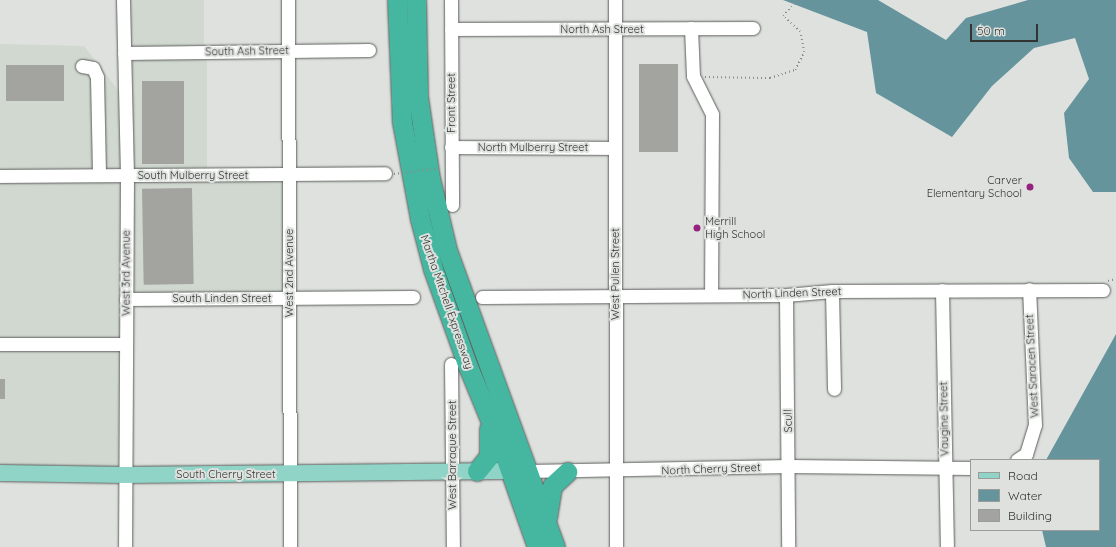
<!DOCTYPE html>
<style>
body{margin:0}
#map{position:relative;width:1116px;height:547px;overflow:hidden;background:#dee1de;font-family:Quicksand,sans-serif}
div>[style]{position:absolute}
.built>*{inset:0;background:#d0d8cf;transform-origin:0 0}
.water>*{inset:0;background:#65949d}
.building>*{inset:0;background:#a3a3a0;transform-origin:0 0}
.path>*{height:1.5px;margin-top:-0.75px;transform-origin:0;background:repeating-linear-gradient(90deg,#888b88 0 1px,transparent 0 4px)}
.roads{filter:drop-shadow(0 0 1px #5c5e5c) drop-shadow(0 0 1px #5c5e5c)}
.minor>*{height:13px;margin:-6.5px;padding:0 6.5px;transform-origin:6.5px;border-radius:6.5px;background:#fff}
.major>*{height:16px;margin:-8px;padding:0 8px;transform-origin:8px;border-radius:8px;background:#8fd4c7}
.highway>*{height:19px;margin:-9.5px;padding:0 9.5px;transform-origin:9.5px;border-radius:9.5px;background:#45b7a1}
.path-bridge>*{height:1.5px;margin-top:-0.75px;transform-origin:0;background:repeating-linear-gradient(90deg,#888b88 0 1px,transparent 0 4px)}
.dots>*{width:11px;height:11px;translate:-50% -50%;box-sizing:border-box;border:2px solid #dee1de;border-radius:50%}
span{translate:-50% -50%;white-space:nowrap;text-align:center;line-height:1.15;-webkit-text-stroke:4px #dee1de;paint-order:stroke}
.street-label{font-size:11px;color:#323432}
.poi-label{font-size:11px;color:#323432}
.right{translate:-100% -50%;text-align:right}
.left{translate:0 -50%;text-align:left}
.legend{position:absolute;left:970px;top:459px;width:130px;height:72px;box-sizing:border-box;background:#dee1de;border:1px solid #999c99;margin:0;padding:5px 7px;list-style:none;font-size:12px;color:#323432}
.legend li{display:flex;align-items:center;gap:8px;height:20px}
.legend b{width:20px;border:1px solid #999c99}
.scale{position:absolute;left:970px;top:24px;width:68px;height:18px;box-sizing:border-box;border:2px solid #323432;border-top:0;padding-left:5px;font-size:12px;line-height:14px;white-space:nowrap;color:#323432;-webkit-text-stroke:3px #dee1de;paint-order:stroke}
</style>
<div id="map">
<div class="built">
<div style="clip-path:polygon(126px 0,204px 0,204px 49px,132px 50px,126px 35px)"></div>
<div style="clip-path:polygon(0 44px,84px 46px,118px 90px,128px 116px,127px 57px,207px 56px,207px 179px,283px 180px,284px 294px,130px 294px,120px 338px,0 339px)"></div>
<div style="left:0;top:349px;width:119px;height:119px"></div>
</div>
<div class="water">
<div style="clip-path:polygon(783px 0,878px 0,946px 40px,966px 18px,1028px 0,1116px 0,1116px 192px,1093px 192px,1069px 158px,1064px 113px,1089px 79px,1075px 38px,1034px 48px,992px 86px,952px 137px,876px 93px,867px 32px)"></div>
<div style="clip-path:polygon(1116px 334px,1116px 547px,1046px 547px,1042px 530px,1099px 530px,1099px 460px,1046px 460px)"></div>
</div>
<div class="building">
<div style="left:639px;top:64px;width:39px;height:88px"></div>
<div style="left:64px;top:65px;width:36px;height:58px;rotate:90deg"></div>
<div style="left:142px;top:81px;width:42px;height:83px"></div>
<div style="left:192px;top:188px;width:96px;height:50px;rotate:89deg"></div>
<div style="left:0;top:379px;width:5px;height:20px"></div>
</div>
<div class="path">
<div style="left:705px;top:77px;width:65px;rotate:0.9deg"></div>
<div style="left:770px;top:78px;width:26px;rotate:-18deg"></div>
<div style="left:795px;top:70px;width:20px;rotate:-63deg"></div>
<div style="left:804px;top:52px;width:20px;rotate:-101deg"></div>
<div style="left:800px;top:32px;width:23px;rotate:-137deg"></div>
<div style="left:783px;top:16px;width:21px;rotate:-49deg"></div>
<div style="left:1108px;top:281px;width:8px;rotate:-14deg"></div>
</div>
<div class="roads">
<div class="minor">
<div style="left:123px;top:0;width:175px;rotate:88.7deg"></div>
<div style="left:127px;top:175px;width:372px;rotate:90.3deg"></div>
<div style="left:288px;top:0;width:547px;rotate:89.79deg"></div>
<div style="left:451px;top:0;width:205px;rotate:89.7deg"></div>
<div style="left:615px;top:0;width:547px;rotate:89.9deg"></div>
<div style="left:691px;top:28px;width:48px;rotate:87.6deg"></div>
<div style="left:693px;top:76px;width:42px;rotate:63.4deg"></div>
<div style="left:712px;top:114px;width:181px;rotate:90.3deg"></div>
<div style="left:451px;top:29px;width:302px;rotate:-0.2deg"></div>
<div style="left:124px;top:53px;width:245px;rotate:-0.7deg"></div>
<div style="left:82px;top:66px;width:11px;rotate:10deg"></div>
<div style="left:93px;top:68px;width:10px;rotate:66deg"></div>
<div style="left:97px;top:77px;width:98px;rotate:88.8deg"></div>
<div style="left:451px;top:147px;width:164px;rotate:0.3deg"></div>
<div style="left:0;top:176px;width:385px;rotate:-0.4deg"></div>
<div style="left:942px;top:290px;width:257px;rotate:88.9deg"></div>
<div style="left:832px;top:291px;width:98px;rotate:88.8deg"></div>
<div style="left:786px;top:295px;width:252px;rotate:89.5deg"></div>
<div style="left:482px;top:297px;width:304px;rotate:-0.4deg"></div>
<div style="left:786px;top:295px;width:46px;rotate:-5deg"></div>
<div style="left:832px;top:291px;width:271px;rotate:-0.2deg"></div>
<div style="left:126px;top:299px;width:287px;rotate:-0.4deg"></div>
<div style="left:0;top:344px;width:125px"></div>
<div style="left:451px;top:364px;width:183px;rotate:89.4deg"></div>
<div style="left:1017px;top:460px;width:11px;rotate:-34deg"></div>
<div style="left:1026px;top:454px;width:30px;rotate:-73deg"></div>
<div style="left:1035px;top:425px;width:136px;rotate:-92.5deg"></div>
<div style="left:528px;top:471px;width:261px;rotate:-1.1deg"></div>
<div style="left:789px;top:466px;width:182px;rotate:0.6deg"></div>
</div>
<div class="major">
<div style="left:0;top:473px;width:125px;rotate:0.9deg"></div>
<div style="left:125px;top:475px;width:397px;rotate:-0.6deg"></div>
</div>
<div class="highway">
<div style="left:397px;top:0;width:122px;rotate:87.7deg"></div>
<div style="left:402px;top:122px;width:99px;rotate:79.5deg"></div>
<div style="left:420px;top:219px;width:52px;rotate:75.4deg"></div>
<div style="left:433px;top:269px;width:101px;rotate:70.3deg"></div>
<div style="left:467px;top:364px;width:100px;rotate:67.6deg"></div>
<div style="left:505px;top:456px;width:96px;rotate:70.6deg"></div>
<div style="left:416px;top:0;width:97px;rotate:88.8deg"></div>
<div style="left:418px;top:97px;width:82px;rotate:81.6deg"></div>
<div style="left:430px;top:178px;width:74px;rotate:76.7deg"></div>
<div style="left:447px;top:250px;width:316px;rotate:70deg"></div>
<div style="left:477px;top:471px;width:19px;rotate:-51deg"></div>
<div style="left:489px;top:456px;width:27px;rotate:-90deg"></div>
<div style="left:547px;top:518px;width:32px;rotate:-81deg"></div>
<div style="left:552px;top:486px;width:21px;rotate:-43deg"></div>
</div>
</div>
<div class="path-bridge">
<div style="left:394px;top:174px;width:48px;rotate:-7.1deg"></div>
</div>
<div class="dots">
<div style="left:1030px;top:187px;background:#962280"></div>
<div style="left:697px;top:228px;background:#962280"></div>
</div>
<div class="street-label">
<span style="left:602px;top:29px">North Ash Street</span>
<span style="left:247px;top:51px;rotate:-1deg">South Ash Street</span>
<span style="left:451px;top:103px;rotate:-90deg">Front Street</span>
<span style="left:533px;top:147px">North Mulberry Street</span>
<span style="left:193px;top:175px">South Mulberry Street</span>
<span style="left:126px;top:273px;rotate:-90deg">West 3rd Avenue</span>
<span style="left:289px;top:273px;rotate:-90deg">West 2nd Avenue</span>
<span style="left:615px;top:274px;rotate:-90deg">West Pullen Street</span>
<span style="left:792px;top:293px;rotate:-2deg">North Linden Street</span>
<span style="left:222px;top:298px">South Linden Street</span>
<span style="left:447px;top:302px;rotate:71deg">Martha Mitchell Expressway</span>
<span style="left:1032px;top:366px;rotate:-93deg">West Saracen Street</span>
<span style="left:944px;top:419px;rotate:-91deg">Vaugine Street</span>
<span style="left:788px;top:421px;rotate:-91deg">Scull</span>
<span style="left:452px;top:455px;rotate:-90deg">West Barraque Street</span>
<span style="left:711px;top:469px;rotate:-2deg">North Cherry Street</span>
<span style="left:226px;top:474px">South Cherry Street</span>
</div>
<div class="poi-label">
<span class="right" style="left:1022px;top:187px">Carver<br>Elementary School</span>
<span class="left" style="left:705px;top:228px">Merrill<br>High School</span>
</div>
<ul class="legend">
<li><b style="height:5px;background:#8fd4c7"></b>Road</li>
<li><b style="height:11px;background:#65949d"></b>Water</li>
<li><b style="height:11px;background:#a3a3a0"></b>Building</li>
</ul>
<div class="scale">50 m</div>
</div>
